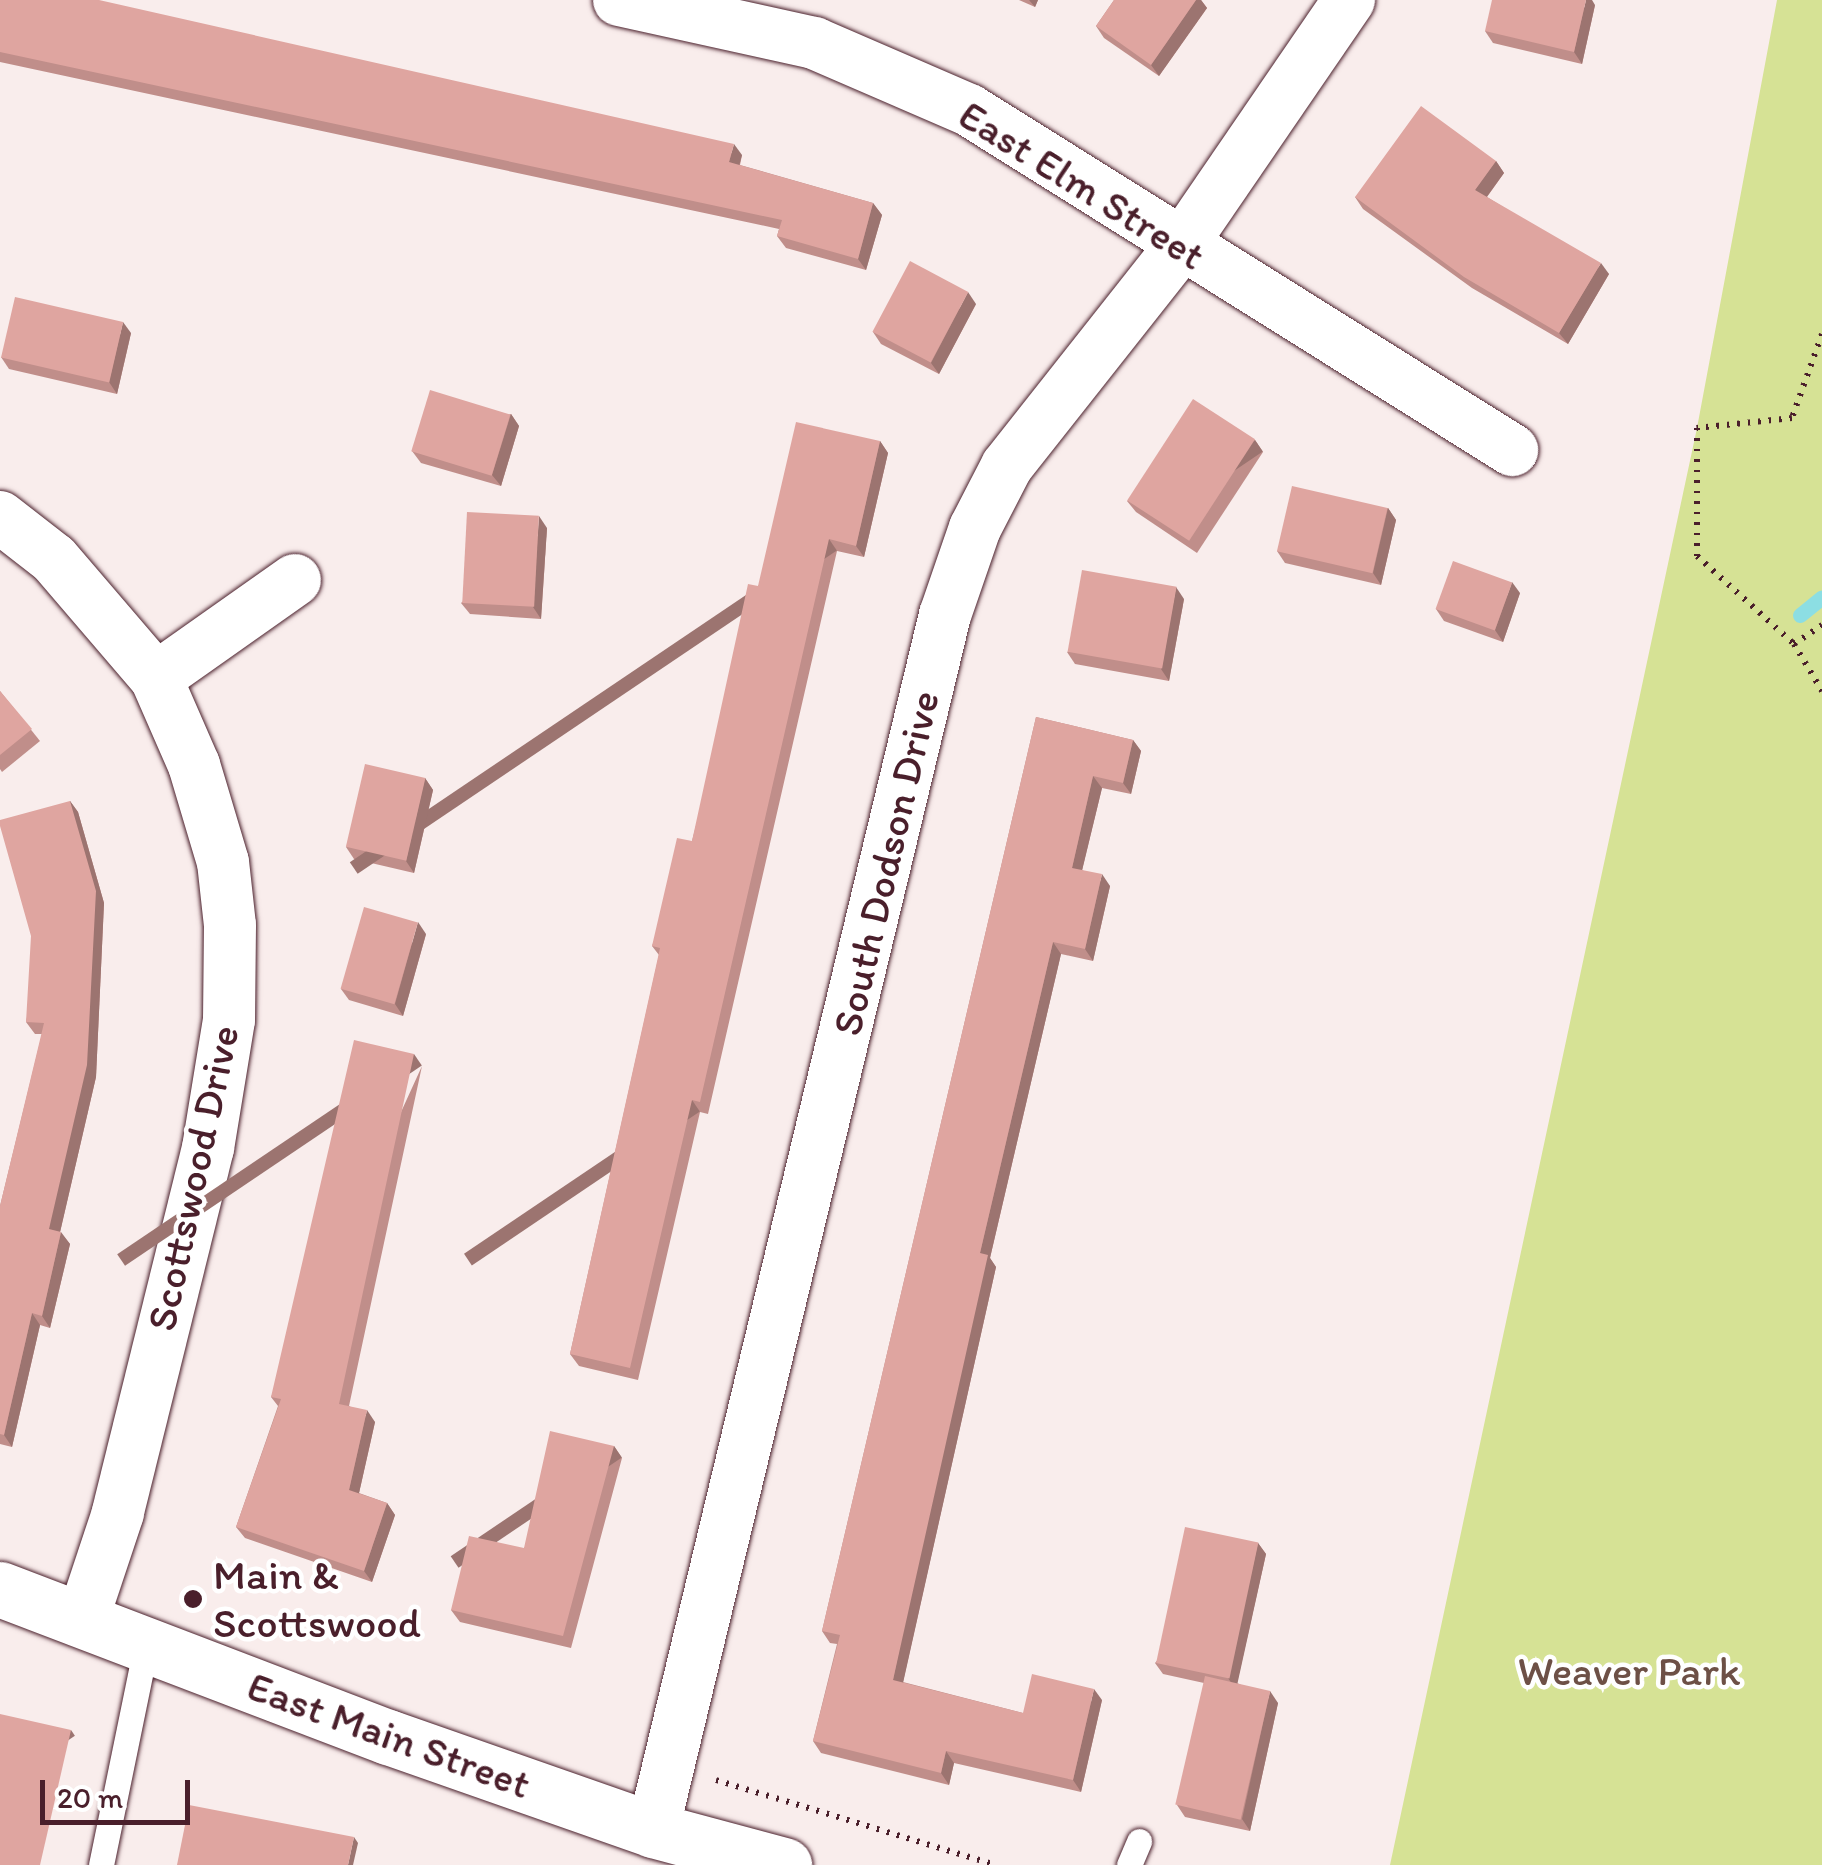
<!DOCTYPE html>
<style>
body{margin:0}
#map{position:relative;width:1822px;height:1865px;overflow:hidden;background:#f9edec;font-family:Itim,sans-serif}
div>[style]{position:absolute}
.green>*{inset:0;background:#d6e295}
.stream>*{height:15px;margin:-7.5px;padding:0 7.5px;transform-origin:7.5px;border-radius:7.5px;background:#8cdee3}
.path>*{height:6px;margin-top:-3px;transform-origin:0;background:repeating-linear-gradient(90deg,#4a1f2b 0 2.5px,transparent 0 10.5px)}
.roads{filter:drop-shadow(0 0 2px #4a1f2b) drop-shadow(0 0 2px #4a1f2b)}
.lane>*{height:25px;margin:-12.5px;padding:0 12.5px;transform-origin:12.5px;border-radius:12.5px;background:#fff}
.street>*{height:52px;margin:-26px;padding:0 26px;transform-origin:26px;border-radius:26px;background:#fff}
.secondary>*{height:55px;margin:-27.5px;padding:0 27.5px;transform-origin:27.5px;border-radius:27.5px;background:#fff}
.wall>*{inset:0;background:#c08e8a}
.shaded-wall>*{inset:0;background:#9c7470;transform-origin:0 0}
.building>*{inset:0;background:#dfa5a0;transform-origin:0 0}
.dots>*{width:28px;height:28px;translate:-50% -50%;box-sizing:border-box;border:5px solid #fff;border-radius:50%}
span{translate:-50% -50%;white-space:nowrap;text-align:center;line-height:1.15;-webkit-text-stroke:9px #fff;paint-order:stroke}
.street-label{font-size:42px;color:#4a1f2b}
.poi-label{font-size:42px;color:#4a1f2b}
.left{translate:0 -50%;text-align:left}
.park-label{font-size:42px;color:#6d5046}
.scale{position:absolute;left:40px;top:1780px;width:150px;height:45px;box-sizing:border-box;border:5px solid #4a1f2b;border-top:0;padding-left:12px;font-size:30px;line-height:35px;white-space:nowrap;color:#4a1f2b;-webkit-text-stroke:8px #fff;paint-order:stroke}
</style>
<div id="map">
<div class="green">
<div style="clip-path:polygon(1777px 0,1822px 0,1822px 1865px,1390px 1865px,1697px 428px)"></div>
</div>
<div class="stream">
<div style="left:1800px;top:615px;width:28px;rotate:-39deg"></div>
</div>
<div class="path">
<div style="left:1822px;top:334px;width:89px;rotate:109.7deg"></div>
<div style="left:1792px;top:418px;width:96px;rotate:174deg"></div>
<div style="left:1697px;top:428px;width:128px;rotate:90deg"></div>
<div style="left:1697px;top:556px;width:131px;rotate:42.2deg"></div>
<div style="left:1794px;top:644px;width:55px;rotate:59.2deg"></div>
<div style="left:1794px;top:644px;width:34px;rotate:-34deg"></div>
<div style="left:716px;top:1780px;width:292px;rotate:16.9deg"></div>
</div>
<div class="roads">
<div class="lane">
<div style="left:101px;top:1865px;width:225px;rotate:-78.4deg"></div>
<div style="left:1129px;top:1865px;width:26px;rotate:-67deg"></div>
</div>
<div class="street">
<div style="left:619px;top:0;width:200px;rotate:12.4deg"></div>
<div style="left:814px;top:43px;width:169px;rotate:23.4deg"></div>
<div style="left:969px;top:110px;width:641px;rotate:32.05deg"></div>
<div style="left:0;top:517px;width:68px;rotate:37.9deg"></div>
<div style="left:54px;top:559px;width:157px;rotate:49.4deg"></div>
<div style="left:156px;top:678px;width:95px;rotate:66.4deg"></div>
<div style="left:194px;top:765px;width:101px;rotate:73.4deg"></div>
<div style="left:223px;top:862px;width:63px;rotate:83.7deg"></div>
<div style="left:230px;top:925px;width:95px;rotate:90.6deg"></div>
<div style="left:229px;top:1020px;width:130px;rotate:99.3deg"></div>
<div style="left:208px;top:1148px;width:376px;rotate:103.9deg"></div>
<div style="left:118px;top:1513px;width:114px;rotate:108.4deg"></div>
<div style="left:156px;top:678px;width:170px;rotate:-35.2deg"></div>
<div style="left:653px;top:1830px;width:1250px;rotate:-76.49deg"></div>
<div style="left:945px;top:615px;width:92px;rotate:-71deg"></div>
<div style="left:975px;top:528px;width:70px;rotate:-62.7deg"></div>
<div style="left:1007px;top:466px;width:279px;rotate:-51.7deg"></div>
<div style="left:1180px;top:247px;width:299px;rotate:-55.6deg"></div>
</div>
<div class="secondary">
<div style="left:0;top:1589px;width:415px;rotate:20.9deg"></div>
<div style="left:388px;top:1737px;width:281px;rotate:19.3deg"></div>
<div style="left:653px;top:1830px;width:136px;rotate:15deg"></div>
</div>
</div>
<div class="wall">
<div style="clip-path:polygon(0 0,742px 155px,740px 165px,873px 203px,882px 215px,866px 270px,786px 248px,777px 236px,779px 229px,0 62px)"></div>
<div style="clip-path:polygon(1019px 0,1038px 0,1035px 7px)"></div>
<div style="clip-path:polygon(1114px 0,1201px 0,1207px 8px,1159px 76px,1104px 38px,1096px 26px)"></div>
<div style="clip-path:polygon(1595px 5px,1582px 64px,1493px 43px,1485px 31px)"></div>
<div style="clip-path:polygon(1496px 161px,1504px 173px,1487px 197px,1609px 274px,1568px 344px,1472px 288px,1363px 209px,1355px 197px)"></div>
<div style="clip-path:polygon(976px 304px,939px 374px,881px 344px,873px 332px)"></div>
<div style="clip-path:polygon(131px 333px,117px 394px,9px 369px,1px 357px)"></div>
<div style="clip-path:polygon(511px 414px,519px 426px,501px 486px,421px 463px,412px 451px)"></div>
<div style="clip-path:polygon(1255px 440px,1263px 452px,1197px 553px,1136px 512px,1127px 501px)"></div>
<div style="clip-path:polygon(880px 441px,888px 453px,864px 557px,837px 551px,708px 1114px,700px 1112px,638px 1380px,579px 1366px,570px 1354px,659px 955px,652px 946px,692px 841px,758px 586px)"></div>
<div style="clip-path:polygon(1388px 508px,1396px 520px,1381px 585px,1285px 563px,1277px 551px)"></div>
<div style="clip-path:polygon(547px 528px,541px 619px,470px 614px,461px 603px)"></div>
<div style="clip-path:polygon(1520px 593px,1503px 642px,1444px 621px,1436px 609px)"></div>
<div style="clip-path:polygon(1184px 599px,1169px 681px,1075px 664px,1067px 652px)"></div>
<div style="clip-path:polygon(0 691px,40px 741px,2px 772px,0 769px)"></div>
<div style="clip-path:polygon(1036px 717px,1133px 740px,1141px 751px,1131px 794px,1102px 788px,1082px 870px,1110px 886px,1093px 961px,1061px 954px,990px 1258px,996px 1267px,903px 1682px,1023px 1713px,1102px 1700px,1081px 1792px,954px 1763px,949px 1785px,821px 1753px,813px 1741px,837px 1644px,830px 1643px,822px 1631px)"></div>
<div style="clip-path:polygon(425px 778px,433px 790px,414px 873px,354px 859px,346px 847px)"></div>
<div style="clip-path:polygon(70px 801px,78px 812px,104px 903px,96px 1077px,60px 1232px,70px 1244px,50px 1328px,40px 1325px,12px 1447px,0 1444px,0 1206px,42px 1034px,35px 1034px,26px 1022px)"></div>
<div style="clip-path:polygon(426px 934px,403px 1016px,349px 1000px,341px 989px)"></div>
<div style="clip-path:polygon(422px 1066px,349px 1406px,375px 1422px,359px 1493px,387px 1503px,395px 1515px,372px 1582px,245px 1538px,236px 1527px,278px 1406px,271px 1397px)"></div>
<div style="clip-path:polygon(614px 1446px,622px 1458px,571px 1648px,460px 1622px,451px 1610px,524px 1548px)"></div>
<div style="clip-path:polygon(1258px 1543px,1266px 1554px,1237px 1683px,1278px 1703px,1250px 1831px,1185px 1817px,1177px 1805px,1204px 1683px,1163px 1674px,1155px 1663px)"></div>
</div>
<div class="shaded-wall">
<div style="clip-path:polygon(1029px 0,1038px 0,1035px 7px)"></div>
<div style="clip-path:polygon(1196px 0,1201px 0,1207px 8px,1159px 76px,1151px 65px)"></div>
<div style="clip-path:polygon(1586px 0,1592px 0,1595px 5px,1582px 64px,1574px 52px)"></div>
<div style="clip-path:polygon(734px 144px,742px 155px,737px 174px,729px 162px)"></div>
<div style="clip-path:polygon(1496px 161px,1504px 173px,1483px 202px,1475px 190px)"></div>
<div style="clip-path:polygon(873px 203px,882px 215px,866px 270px,858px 259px)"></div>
<div style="clip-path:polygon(1601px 263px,1609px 274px,1568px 344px,1559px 333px)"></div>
<div style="clip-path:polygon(968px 292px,976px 304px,939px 374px,931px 363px)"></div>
<div style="clip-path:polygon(123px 322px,131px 333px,117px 394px,109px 382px)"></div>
<div style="clip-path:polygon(511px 414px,519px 426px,501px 486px,492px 475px)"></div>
<div style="left:1255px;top:440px;width:14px;height:121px;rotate:56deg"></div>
<div style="clip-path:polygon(880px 441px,888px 453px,864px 557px,856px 546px)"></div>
<div style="clip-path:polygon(1388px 508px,1396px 520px,1381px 585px,1373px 573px)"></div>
<div style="clip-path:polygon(539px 516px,547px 528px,541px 619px,533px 607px)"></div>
<div style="left:829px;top:539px;width:14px;height:578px;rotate:56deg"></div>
<div style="clip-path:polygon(1512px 582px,1520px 593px,1503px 642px,1495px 630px)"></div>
<div style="clip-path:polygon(1176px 587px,1184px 599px,1169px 681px,1161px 669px)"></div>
<div style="clip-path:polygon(1133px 740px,1141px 751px,1131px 794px,1123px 783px)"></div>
<div style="clip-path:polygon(1093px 776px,1102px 788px,1080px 879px,1072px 868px)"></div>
<div style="clip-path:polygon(425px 778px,433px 790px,414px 873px,406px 861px)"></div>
<div style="clip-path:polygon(70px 801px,78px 812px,104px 903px,96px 1077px,58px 1241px,49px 1229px)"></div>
<div style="clip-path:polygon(1102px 874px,1110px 886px,1093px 961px,1085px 949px)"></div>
<div style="clip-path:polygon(418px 922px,426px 934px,403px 1016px,395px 1004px)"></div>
<div style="clip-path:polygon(1053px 942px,1061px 954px,990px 1258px,996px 1267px,901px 1692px,893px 1680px,980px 1253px)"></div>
<div style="left:414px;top:1054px;width:14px;height:358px;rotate:56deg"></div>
<div style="left:692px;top:1100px;width:14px;height:275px;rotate:56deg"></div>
<div style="clip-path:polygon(61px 1232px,70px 1244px,50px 1328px,42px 1316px)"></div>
<div style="clip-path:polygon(32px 1313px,40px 1325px,12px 1447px,4px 1435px)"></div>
<div style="clip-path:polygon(367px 1410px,375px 1422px,357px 1502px,349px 1490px)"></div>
<div style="left:614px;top:1446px;width:14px;height:197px;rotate:56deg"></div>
<div style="clip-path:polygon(387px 1503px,395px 1515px,372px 1582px,364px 1571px)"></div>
<div style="clip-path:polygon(1258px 1543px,1266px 1554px,1236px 1690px,1228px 1678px)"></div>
<div style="clip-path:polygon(1094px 1689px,1102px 1700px,1081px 1792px,1073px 1780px)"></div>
<div style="clip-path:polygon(1270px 1691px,1278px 1703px,1250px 1831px,1242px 1819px)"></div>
<div style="left:71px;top:1730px;width:7px;height:139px;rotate:56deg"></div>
<div style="clip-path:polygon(946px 1751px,954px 1763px,949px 1785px,941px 1773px)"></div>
<div style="clip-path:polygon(354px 1837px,358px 1843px,353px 1865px,348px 1865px)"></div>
</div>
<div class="building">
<div style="clip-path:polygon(0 0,99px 0,734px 144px,729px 162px,873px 203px,858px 259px,777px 236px,782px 220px,0 52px)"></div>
<div style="clip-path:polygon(1114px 0,1196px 0,1151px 65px,1096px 26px)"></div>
<div style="clip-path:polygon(1492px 0,1586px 0,1574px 52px,1485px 31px)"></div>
<div style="clip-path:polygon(1421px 106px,1496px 161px,1475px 190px,1601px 263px,1559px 333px,1464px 277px,1355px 197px)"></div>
<div style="left:910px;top:261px;width:66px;height:80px;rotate:28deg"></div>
<div style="left:15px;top:297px;width:111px;height:62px;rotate:13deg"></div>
<div style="left:430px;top:390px;width:84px;height:64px;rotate:17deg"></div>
<div style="left:1193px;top:399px;width:74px;height:121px;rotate:33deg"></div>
<div style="clip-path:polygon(796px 422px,880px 441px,856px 546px,829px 539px,700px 1102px,692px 1100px,630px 1368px,570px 1354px,660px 948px,652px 946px,677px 838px,692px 841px,748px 584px,758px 586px)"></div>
<div style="left:1292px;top:486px;width:98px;height:67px;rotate:13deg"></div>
<div style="left:467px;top:512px;width:72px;height:91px;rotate:3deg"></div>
<div style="left:1453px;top:561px;width:63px;height:51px;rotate:20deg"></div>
<div style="left:1082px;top:570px;width:96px;height:83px;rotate:10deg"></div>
<div style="clip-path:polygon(0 691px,32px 729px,0 755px)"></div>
<div style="clip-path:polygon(1036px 717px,1133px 740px,1123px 783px,1093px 776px,1072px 868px,1102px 874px,1085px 949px,1053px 942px,980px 1253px,988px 1255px,893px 1680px,1023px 1713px,1032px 1674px,1094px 1689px,1073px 1780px,946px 1751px,941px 1773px,813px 1741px,840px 1635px,822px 1631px)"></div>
<div style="left:365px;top:764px;width:62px;height:85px;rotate:13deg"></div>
<div style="clip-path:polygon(70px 801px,96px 891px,87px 1065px,49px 1229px,61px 1232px,42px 1316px,32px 1313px,4px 1435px,0 1434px,0 1206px,44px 1023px,26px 1022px,31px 936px,0 826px,0 820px)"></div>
<div style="left:364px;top:907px;width:56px;height:85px;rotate:16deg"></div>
<div style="clip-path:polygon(354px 1040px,414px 1054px,339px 1404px,367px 1410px,349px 1490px,387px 1503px,364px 1571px,236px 1527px,281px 1399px,271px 1397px)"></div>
<div style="clip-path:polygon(550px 1431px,614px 1446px,563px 1636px,451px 1610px,469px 1536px,524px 1548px)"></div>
<div style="left:1185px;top:1527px;width:75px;height:139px;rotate:12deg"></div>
<div style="left:1205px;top:1676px;width:67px;height:132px;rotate:13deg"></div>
<div style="clip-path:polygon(0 1714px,71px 1730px,40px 1865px,0 1865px)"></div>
<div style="clip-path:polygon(189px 1805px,354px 1837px,348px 1865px,177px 1865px)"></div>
</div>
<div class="dots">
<div style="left:193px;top:1599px;background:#4a1f2b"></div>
</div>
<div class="street-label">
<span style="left:1082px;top:185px;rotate:32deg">East Elm Street</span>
<span style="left:886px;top:863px;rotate:-77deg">South Dodson Drive</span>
<span style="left:193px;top:1178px;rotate:-78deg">Scottswood Drive</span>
<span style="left:389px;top:1735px;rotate:20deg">East Main Street</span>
</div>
<div class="poi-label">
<span class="left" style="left:213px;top:1599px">Main &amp;<br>Scottswood</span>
</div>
<div class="park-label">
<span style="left:1629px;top:1671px">Weaver Park</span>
</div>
<div class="scale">20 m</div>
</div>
